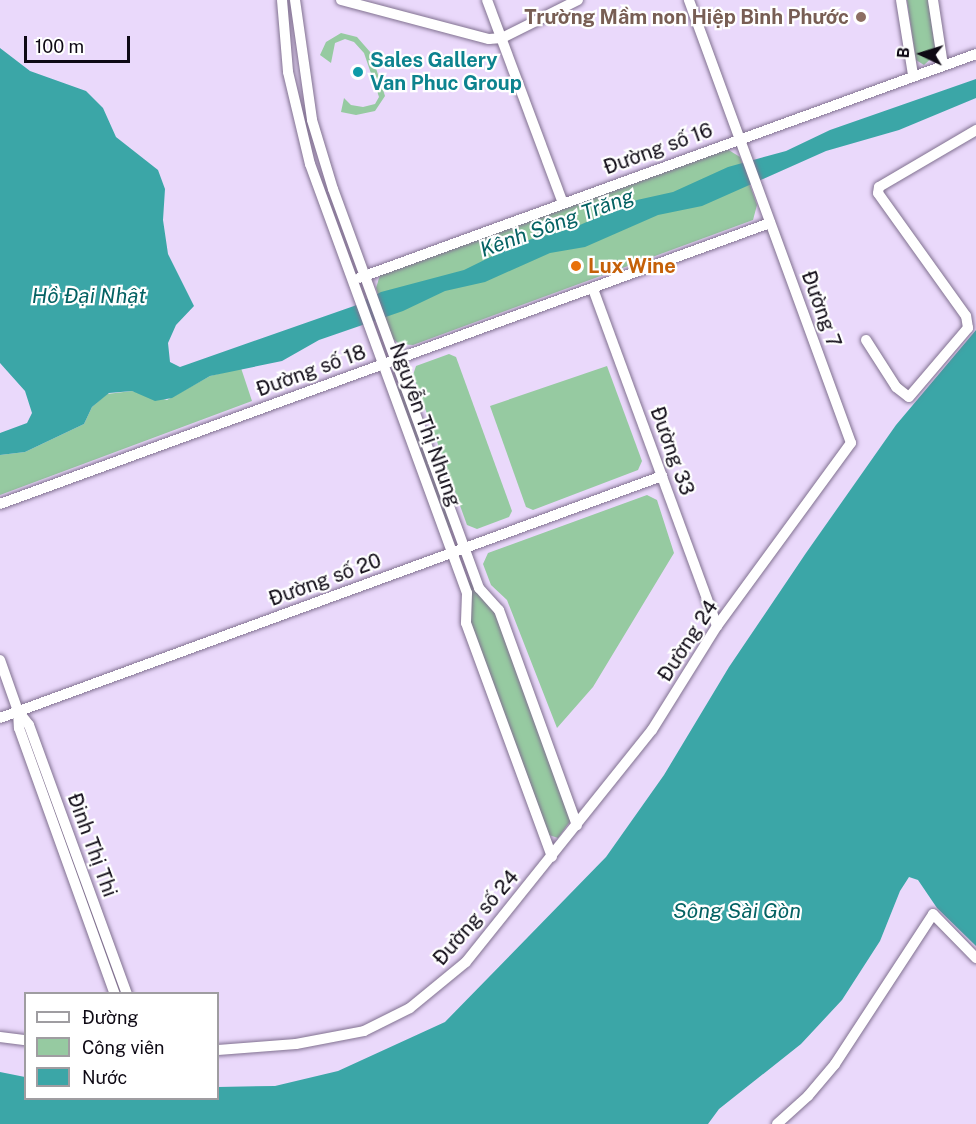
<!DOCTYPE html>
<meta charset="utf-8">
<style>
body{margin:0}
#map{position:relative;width:976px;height:1124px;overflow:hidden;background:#ead9fb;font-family:"Public Sans",sans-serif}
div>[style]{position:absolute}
.green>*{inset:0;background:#96caa1;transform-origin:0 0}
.water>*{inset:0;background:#3ba6a7}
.roads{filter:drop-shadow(0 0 2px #817190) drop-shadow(0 0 2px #817190)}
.minor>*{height:10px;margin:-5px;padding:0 5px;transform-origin:5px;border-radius:5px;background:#fff}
.dots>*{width:16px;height:16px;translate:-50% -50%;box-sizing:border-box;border:3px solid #fff;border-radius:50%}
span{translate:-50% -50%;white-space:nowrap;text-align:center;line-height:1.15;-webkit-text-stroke:4.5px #fff;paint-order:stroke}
.education-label{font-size:20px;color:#785e54;font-weight:700}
.right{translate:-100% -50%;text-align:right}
.culture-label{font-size:20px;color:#0d838f;font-weight:700}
.left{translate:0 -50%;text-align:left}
.street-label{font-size:20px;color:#0e0914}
.food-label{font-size:20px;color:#c56008;font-weight:700}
.water-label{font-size:21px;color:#046263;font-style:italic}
.legend{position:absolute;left:24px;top:992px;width:195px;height:108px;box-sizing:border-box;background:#fff;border:2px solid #9f9da1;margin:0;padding:8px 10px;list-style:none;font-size:18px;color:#0e0914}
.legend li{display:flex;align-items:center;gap:12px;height:30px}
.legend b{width:30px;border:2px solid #9f9da1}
.north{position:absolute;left:892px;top:24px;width:60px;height:60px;-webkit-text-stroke:4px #fff;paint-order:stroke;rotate:274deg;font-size:16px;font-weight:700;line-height:24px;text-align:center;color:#0e0914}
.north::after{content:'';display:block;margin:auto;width:21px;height:27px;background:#0e0914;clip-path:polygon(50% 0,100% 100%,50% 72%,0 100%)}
.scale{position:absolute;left:24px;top:36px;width:106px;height:27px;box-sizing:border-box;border:3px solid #0e0914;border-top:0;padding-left:8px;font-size:18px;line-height:21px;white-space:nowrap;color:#0e0914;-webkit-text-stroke:4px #fff;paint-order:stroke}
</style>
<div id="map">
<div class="green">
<div style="clip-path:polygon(907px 0,928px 0,936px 54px,924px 65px,916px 60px)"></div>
<div style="clip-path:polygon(341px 33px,357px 37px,371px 53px,385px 96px,375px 111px,356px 115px,341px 112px,344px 98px,351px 105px,363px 107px,375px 104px,379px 97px,364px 53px,354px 42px,345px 39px,335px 43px,331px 63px,320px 55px,326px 42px)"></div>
<div style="clip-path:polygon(727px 149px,740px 157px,757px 205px,753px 220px,413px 345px,399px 344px,391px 337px,376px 288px,380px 275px)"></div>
<div style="clip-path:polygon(449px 354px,456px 357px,512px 511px,509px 517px,477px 529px,467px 525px,413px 375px,416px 366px)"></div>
<div style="clip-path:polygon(607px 366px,642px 461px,638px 470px,533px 510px,526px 507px,490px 406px)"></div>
<div style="clip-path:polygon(241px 368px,252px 401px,0 495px,0 455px,25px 452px,84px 424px,92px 407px,107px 394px,132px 391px,167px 400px,210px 376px)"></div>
<div style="left:400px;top:384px;width:152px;height:4px;rotate:70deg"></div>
<div style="clip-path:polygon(647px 495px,657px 500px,674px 553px,593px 687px,557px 728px,507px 600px,491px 585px,483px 564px,488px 553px)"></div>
<div style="clip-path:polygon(466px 577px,494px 610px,571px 820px,558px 838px,549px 835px,470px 622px,472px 596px)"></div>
</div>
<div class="water">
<div style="clip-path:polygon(0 48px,30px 71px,86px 91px,103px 108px,116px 137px,158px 170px,165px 189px,163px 220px,168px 254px,194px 306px,176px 325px,168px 343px,170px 362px,180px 367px,354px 306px,381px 292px,464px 270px,521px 242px,573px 228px,637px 200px,673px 192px,728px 167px,786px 151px,830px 130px,976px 79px,976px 98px,899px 130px,826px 151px,702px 206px,658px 215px,585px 247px,550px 253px,485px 282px,445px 291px,403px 311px,319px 340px,282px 361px,210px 376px,172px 398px,155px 401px,132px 391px,109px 393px,92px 407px,84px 424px,25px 452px,0 455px,0 433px,27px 423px,32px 413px,25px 391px,0 363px)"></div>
<div style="clip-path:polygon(976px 330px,976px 946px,937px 908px,918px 880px,909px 877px,900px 891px,880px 941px,842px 1000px,801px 1044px,719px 1109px,708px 1124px,0 1124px,0 1072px,25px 1077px,26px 1098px,218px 1098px,218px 1087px,275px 1086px,338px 1071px,445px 1022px,606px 857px,664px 775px,729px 667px,806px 553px,896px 425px)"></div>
</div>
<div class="roads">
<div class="minor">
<div style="left:282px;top:0;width:72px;rotate:85.2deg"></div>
<div style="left:288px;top:72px;width:95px;rotate:76.6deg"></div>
<div style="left:310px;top:164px;width:457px;rotate:69.9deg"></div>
<div style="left:467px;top:593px;width:30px;rotate:92deg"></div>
<div style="left:466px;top:623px;width:249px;rotate:69.8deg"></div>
<div style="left:295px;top:0;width:121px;rotate:81.9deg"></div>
<div style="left:312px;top:120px;width:72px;rotate:73.1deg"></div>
<div style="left:333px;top:189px;width:425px;rotate:69.9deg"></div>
<div style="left:479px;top:588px;width:30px;rotate:48deg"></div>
<div style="left:499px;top:610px;width:229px;rotate:70.1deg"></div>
<div style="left:341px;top:0;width:153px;rotate:14.8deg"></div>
<div style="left:489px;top:39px;width:13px;rotate:-4deg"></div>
<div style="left:502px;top:38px;width:85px;rotate:-26.6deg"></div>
<div style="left:487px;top:0;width:217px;rotate:69.5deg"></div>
<div style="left:901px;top:0;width:76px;rotate:80.9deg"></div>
<div style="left:933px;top:0;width:66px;rotate:81.3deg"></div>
<div style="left:359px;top:278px;width:656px;rotate:-19.95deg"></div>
<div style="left:593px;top:289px;width:359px;rotate:69.8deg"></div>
<div style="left:866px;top:340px;width:56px;rotate:57.4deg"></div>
<div style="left:896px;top:387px;width:16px;rotate:38deg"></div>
<div style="left:909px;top:397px;width:91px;rotate:-49.5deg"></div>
<div style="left:968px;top:328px;width:12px;rotate:-99deg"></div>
<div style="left:966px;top:316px;width:151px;rotate:-125.6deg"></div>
<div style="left:878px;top:193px;width:6px;rotate:-81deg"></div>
<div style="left:879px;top:187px;width:113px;rotate:-30.4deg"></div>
<div style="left:0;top:504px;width:820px;rotate:-20.05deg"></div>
<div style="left:0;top:660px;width:54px;rotate:70.6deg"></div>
<div style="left:18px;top:711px;width:18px;rotate:52deg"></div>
<div style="left:29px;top:725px;width:286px;rotate:70deg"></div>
<div style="left:18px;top:711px;width:17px;rotate:87deg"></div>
<div style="left:19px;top:728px;width:283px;rotate:70.2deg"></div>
<div style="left:0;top:718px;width:705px;rotate:-20.08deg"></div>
<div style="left:0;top:1037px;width:26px;rotate:7deg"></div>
<div style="left:218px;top:1050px;width:78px;rotate:-4.4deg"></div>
<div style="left:296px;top:1044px;width:69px;rotate:-10.8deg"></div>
<div style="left:364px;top:1031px;width:51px;rotate:-26.6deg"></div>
<div style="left:410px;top:1008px;width:72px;rotate:-39.4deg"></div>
<div style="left:466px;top:962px;width:297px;rotate:-51.3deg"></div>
<div style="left:652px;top:730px;width:123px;rotate:-58deg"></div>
<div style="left:717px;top:626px;width:227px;rotate:-53.8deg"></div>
<div style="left:851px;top:443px;width:472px;rotate:-110.1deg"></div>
<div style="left:777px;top:1124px;width:42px;rotate:-42.1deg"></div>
<div style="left:808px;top:1096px;width:42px;rotate:-49.8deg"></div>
<div style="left:835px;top:1064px;width:179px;rotate:-56.8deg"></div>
<div style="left:933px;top:914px;width:62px;rotate:45.7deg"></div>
</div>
</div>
<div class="dots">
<div style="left:861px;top:17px;background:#8d6e63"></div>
<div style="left:358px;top:72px;background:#0f9aa8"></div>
<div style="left:576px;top:266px;background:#e8710a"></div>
</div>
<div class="education-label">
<span class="right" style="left:849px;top:17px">Trường Mầm non Hiệp Bình Phước</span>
</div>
<div class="culture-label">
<span class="left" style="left:370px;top:72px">Sales Gallery<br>Van Phuc Group</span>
</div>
<div class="street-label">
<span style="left:658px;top:149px;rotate:-20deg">Đường số 16</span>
<span style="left:821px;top:309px;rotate:70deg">Đường 7</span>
<span style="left:311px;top:371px;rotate:-20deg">Đường số 18</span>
<span style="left:425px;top:425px;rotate:70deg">Nguyễn Thị Nhung</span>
<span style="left:672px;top:451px;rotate:70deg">Đường 33</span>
<span style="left:325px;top:580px;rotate:-20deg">Đường số 20</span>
<span style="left:688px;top:641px;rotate:-57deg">Đường 24</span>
<span style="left:92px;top:845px;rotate:70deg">Đinh Thị Thi</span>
<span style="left:476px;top:918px;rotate:-49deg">Đường số 24</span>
</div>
<div class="food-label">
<span class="left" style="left:588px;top:266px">Lux Wine</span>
</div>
<div class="water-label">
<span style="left:557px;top:223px;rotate:-20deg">Kênh Sông Trăng</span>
<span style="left:89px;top:296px">Hồ Đại Nhật</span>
<span style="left:737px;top:911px">Sông Sài Gòn</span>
</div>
<ul class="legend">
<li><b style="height:8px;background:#fff"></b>Đường</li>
<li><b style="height:16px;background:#96caa1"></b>Công viên</li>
<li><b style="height:16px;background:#3ba6a7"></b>Nước</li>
</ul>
<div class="north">B</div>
<div class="scale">100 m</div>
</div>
